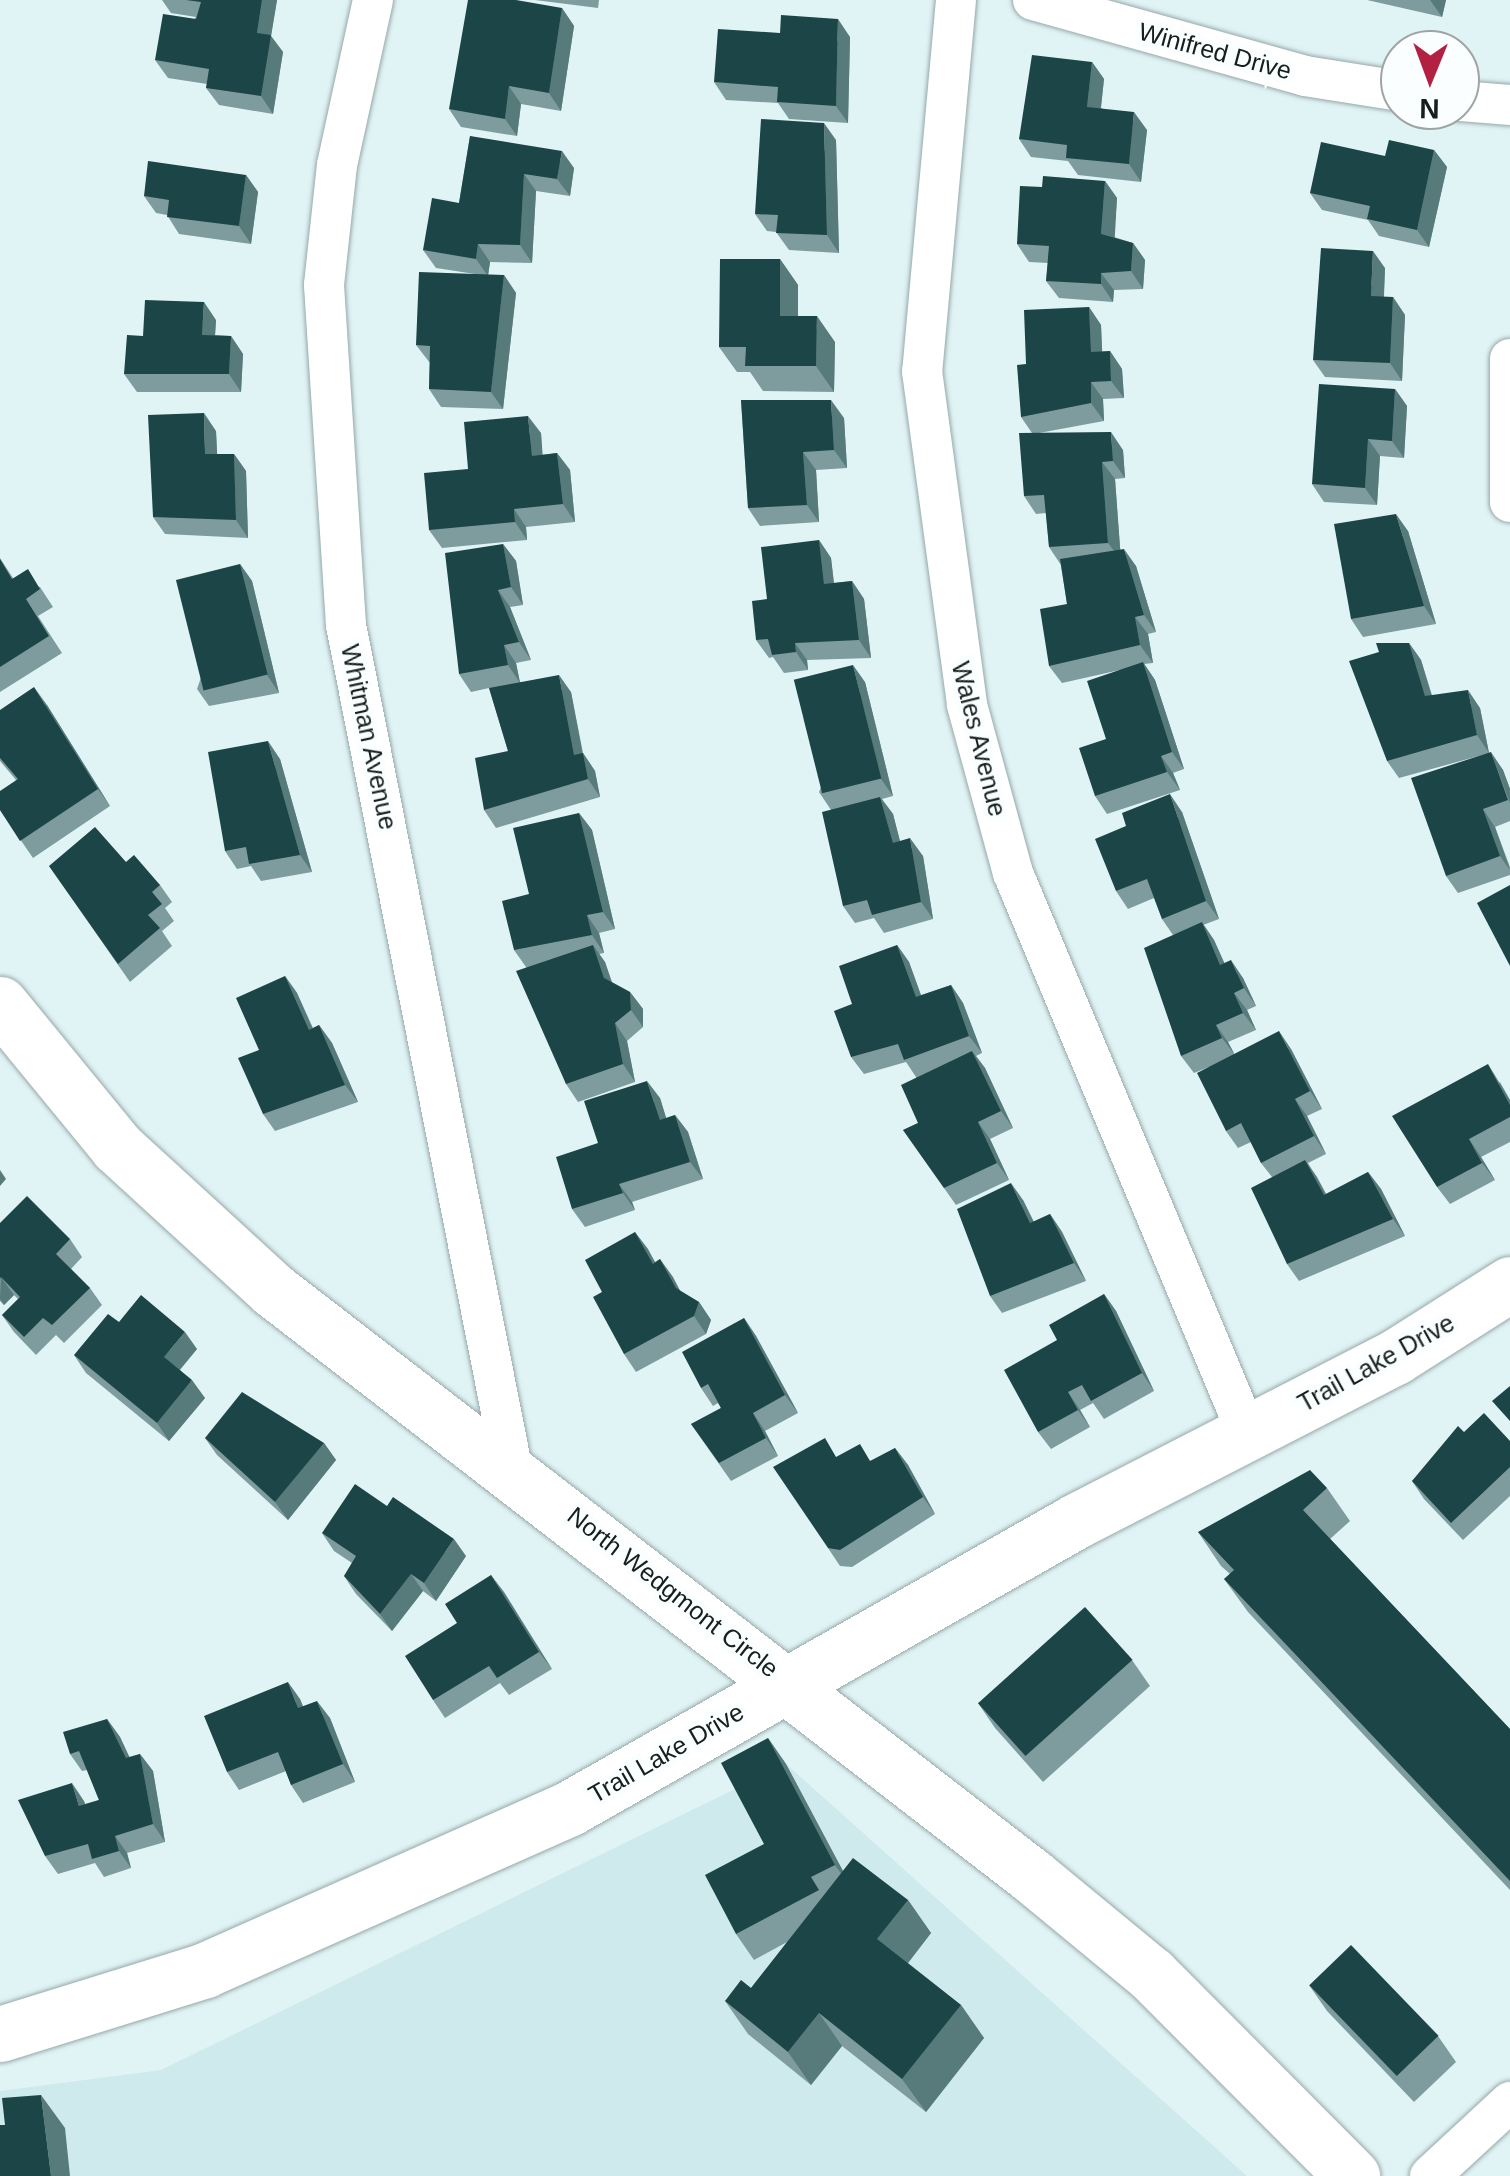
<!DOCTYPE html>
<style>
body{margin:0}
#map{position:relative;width:1510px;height:2176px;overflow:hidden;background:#e1f4f5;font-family:Arial,sans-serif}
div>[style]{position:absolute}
.built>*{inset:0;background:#ceeaec}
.roads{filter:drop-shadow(0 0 2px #96a8a9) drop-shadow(0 0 2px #96a8a9)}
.street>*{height:40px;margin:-20px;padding:0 20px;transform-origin:20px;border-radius:20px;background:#fff}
.secondary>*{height:55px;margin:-27.5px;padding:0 27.5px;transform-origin:27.5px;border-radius:27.5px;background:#fff}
.wall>*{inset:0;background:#7e9c9e}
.shaded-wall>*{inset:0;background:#577a7b}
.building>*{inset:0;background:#1c4547;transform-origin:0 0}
span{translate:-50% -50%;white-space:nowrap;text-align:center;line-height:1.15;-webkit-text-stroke:10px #fafefe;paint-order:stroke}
.street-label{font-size:25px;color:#171e1e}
.north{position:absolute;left:1380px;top:30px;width:100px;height:100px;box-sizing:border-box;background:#fafefe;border:2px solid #9fa4a4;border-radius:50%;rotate:181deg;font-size:28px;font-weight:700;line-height:40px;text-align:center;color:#171e1e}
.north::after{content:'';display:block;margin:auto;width:35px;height:45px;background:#b32142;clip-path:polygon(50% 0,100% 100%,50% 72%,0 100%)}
</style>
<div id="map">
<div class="built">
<div style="clip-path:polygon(786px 1764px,1247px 2176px,0 2176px,0 2091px,161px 2070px)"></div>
</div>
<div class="roads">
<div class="street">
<div style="left:373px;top:0;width:169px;rotate:102.3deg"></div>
<div style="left:337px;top:165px;width:121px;rotate:96.2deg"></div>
<div style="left:324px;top:285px;width:341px;rotate:86.3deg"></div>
<div style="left:346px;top:625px;width:858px;rotate:78.85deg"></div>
<div style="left:956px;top:0;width:373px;rotate:95.2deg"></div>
<div style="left:922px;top:371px;width:337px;rotate:82.3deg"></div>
<div style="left:967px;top:705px;width:174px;rotate:74.7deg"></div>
<div style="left:1013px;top:873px;width:607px;rotate:67.32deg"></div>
<div style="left:1033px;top:0;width:282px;rotate:15.6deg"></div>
<div style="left:1305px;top:76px;width:96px;rotate:9deg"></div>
<div style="left:1460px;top:101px;width:50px;rotate:4.6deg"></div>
<div style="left:1510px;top:359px;width:143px;rotate:90deg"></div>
<div style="left:1430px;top:2176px;width:109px;rotate:-42.8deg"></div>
</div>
<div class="secondary">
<div style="left:0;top:1004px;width:185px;rotate:50.7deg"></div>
<div style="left:117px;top:1147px;width:212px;rotate:42.5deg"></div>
<div style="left:273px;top:1290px;width:959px;rotate:37.67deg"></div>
<div style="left:1032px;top:1876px;width:154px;rotate:39.5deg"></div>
<div style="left:1151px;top:1974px;width:285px;rotate:45.1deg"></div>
<div style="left:0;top:2034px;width:215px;rotate:-17.3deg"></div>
<div style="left:205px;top:1970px;width:399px;rotate:-23.9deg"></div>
<div style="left:570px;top:1808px;width:582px;rotate:-29.56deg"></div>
<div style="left:1076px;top:1521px;width:359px;rotate:-27.2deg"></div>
<div style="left:1395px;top:1357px;width:136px;rotate:-32.4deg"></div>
</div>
</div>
<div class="wall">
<div style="clip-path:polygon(162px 0,277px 0,271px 36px,283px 52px,273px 114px,219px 105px,206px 88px,207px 84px,168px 78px,155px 60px,196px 17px,171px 13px)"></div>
<div style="clip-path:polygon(535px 0,599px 0,598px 8px)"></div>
<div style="clip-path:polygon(1367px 0,1446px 0,1442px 17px)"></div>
<div style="clip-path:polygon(562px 8px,574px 26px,561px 111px,521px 104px,517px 136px,461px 127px,449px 109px)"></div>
<div style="clip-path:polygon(850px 37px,848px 123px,789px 119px,778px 103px,726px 100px,714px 82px)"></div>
<div style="clip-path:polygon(1092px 62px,1104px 79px,1101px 108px,1147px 130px,1141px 182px,1078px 175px,1068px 161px,1031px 157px,1019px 139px)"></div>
<div style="clip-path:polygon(470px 136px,574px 168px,570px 196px,536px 191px,532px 263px,490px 262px,488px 275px,504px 275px,516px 293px,503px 409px,441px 407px,429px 389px,430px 363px,416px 345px,475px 274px,436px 268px,423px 250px,459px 203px)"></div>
<div style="clip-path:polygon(836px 140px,839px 253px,789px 250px,776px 232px,767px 231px,755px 214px)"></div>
<div style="clip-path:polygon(1434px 150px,1447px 167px,1429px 247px,1379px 236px,1368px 220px,1322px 210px,1310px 193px,1385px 156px)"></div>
<div style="clip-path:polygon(246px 175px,258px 192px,251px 244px,179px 234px,167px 215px,156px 213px,144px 196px)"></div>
<div style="clip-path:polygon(1105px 181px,1117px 198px,1114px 237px,1133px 243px,1145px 260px,1143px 289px,1114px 290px,1113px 302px,1059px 298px,1046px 281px,1048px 263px,1029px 262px,1017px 244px,1042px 187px)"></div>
<div style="clip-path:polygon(780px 259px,798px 285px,798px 316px,835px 342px,834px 392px,763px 391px,750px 372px,737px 372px,719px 347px)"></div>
<div style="clip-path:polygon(1385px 268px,1384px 297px,1393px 297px,1405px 315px,1402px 381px,1325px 377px,1313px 360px)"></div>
<div style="clip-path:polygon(1089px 307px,1101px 325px,1102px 352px,1110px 351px,1122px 369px,1124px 398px,1103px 399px,1104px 421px,1039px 433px,1123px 450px,1125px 478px,1115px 479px,1120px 549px,1136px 566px,1156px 632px,1148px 634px,1153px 663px,1144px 664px,1155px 680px,1184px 769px,1173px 773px,1180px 790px,1107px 814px,1095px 796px,1120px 670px,1062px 683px,1049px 666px,1067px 604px,1061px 565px,1049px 547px,1046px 513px,1036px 514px,1024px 496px,1032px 433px,1021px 417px,1026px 364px)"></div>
<div style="clip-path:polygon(216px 320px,215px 335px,231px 336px,243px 354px,241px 392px,137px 392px,124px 374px,143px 336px)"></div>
<div style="clip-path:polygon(1395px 389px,1407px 406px,1404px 458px,1380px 456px,1377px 505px,1324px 502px,1312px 484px)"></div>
<div style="clip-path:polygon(741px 400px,844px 418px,847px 468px,816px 470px,819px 522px,760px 526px,748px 508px)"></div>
<div style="clip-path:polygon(216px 431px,217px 454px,234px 454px,246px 471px,248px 538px,165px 534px,153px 517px)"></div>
<div style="clip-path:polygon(541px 433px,542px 455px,557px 453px,570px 470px,575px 522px,526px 527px,527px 540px,442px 548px,429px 530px,468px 469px)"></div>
<div style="clip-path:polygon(1408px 531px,1436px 624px,1363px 637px,1351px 619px)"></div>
<div style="clip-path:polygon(819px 540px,831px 558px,834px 583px,852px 581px,864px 599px,871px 658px,807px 660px,808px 670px,784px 673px,773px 657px,769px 658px,756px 640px,767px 599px)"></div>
<div style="clip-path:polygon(503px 544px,516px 561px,523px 605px,510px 607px,531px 660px,516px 663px,520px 682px,571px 692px,583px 753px,595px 771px,600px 797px,496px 828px,484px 810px,508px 751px,489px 688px,471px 692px,459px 674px)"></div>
<div style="clip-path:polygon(0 558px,13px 578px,40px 587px,53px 607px,38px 616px,62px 653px,0 692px)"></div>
<div style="clip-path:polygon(240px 564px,252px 581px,279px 693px,209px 706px,197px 689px)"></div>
<div style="clip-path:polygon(1409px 643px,1421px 660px,1432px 695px,1480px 708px,1489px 753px,1503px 770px,1510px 789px,1510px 821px,1495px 827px,1510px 867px,1510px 875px,1458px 893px,1446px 876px,1486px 754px,1399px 778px,1387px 761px)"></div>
<div style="clip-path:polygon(865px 682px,893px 796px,882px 799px,893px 814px,900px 841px,923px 856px,933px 919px,884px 933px,874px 918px,855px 923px,843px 906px,831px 810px,819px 792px)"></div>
<div style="clip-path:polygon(47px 705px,110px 806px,33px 858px,0 810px,16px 780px,0 761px,0 710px)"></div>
<div style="clip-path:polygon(280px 759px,312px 872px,261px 881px,251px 866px,237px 869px,225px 851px)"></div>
<div style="clip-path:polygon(1182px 812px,1219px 919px,1203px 925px,1214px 940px,1224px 963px,1243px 978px,1256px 1006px,1247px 1010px,1256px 1030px,1228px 1042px,1234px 1054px,1291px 1049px,1322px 1109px,1307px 1116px,1326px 1154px,1308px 1163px,1326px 1194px,1368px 1172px,1381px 1189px,1405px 1236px,1299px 1281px,1287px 1264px,1272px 1177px,1261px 1163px,1251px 1142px,1238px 1148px,1226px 1131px,1209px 1067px,1194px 1073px,1181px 1056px,1173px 935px,1162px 919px,1154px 898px,1128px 909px,1116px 891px)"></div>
<div style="clip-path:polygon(579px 813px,592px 830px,615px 929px,599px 933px,604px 953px,599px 954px,605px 962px,612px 982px,630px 992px,643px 1009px,643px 1027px,627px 1041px,635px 1082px,578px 1102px,566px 1084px,526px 967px,514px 950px,529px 894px)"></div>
<div style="clip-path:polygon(126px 862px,160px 885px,172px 902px,165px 908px,174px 921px,162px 931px,172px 946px,130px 982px,49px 866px)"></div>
<div style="clip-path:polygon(897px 945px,909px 962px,921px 995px,951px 985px,963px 1003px,982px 1053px,976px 1056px,985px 1068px,1013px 1128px,990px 1139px,1009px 1180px,956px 1205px,903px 1130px,918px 1123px,916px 1077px,906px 1062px,864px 1074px,851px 1057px,852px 1004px)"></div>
<div style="clip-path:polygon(285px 976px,297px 993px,313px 1028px,319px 1025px,332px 1043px,358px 1102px,275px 1131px,263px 1114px,259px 1050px)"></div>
<div style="clip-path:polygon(1500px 1082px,1510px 1100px,1510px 1142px,1481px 1157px,1495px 1180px,1450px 1204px,1437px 1187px)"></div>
<div style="clip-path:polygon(660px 1098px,666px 1118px,675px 1115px,688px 1132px,703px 1179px,632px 1202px,635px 1210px,585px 1227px,572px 1209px,598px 1143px)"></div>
<div style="clip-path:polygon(1023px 1200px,1034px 1222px,1050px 1214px,1062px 1232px,1086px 1281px,1002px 1313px,990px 1296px)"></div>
<div style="clip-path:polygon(0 1223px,70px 1239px,82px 1257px,71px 1269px,90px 1288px,102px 1305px,64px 1343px,56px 1335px,36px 1355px,14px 1332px,2px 1315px,18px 1299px,14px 1295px,4px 1305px,0 1301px)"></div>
<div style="clip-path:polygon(635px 1232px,655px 1262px,660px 1259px,680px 1291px,699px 1302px,711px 1320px,706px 1334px,636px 1372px,624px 1354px,602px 1292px)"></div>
<div style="clip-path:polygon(1104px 1294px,1116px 1311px,1154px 1391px,1104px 1419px,1093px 1403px,1080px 1410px,1090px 1427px,1051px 1449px,1038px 1432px,1057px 1340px)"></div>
<div style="clip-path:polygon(744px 1318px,756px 1336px,798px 1413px,765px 1431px,778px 1456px,731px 1481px,691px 1424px,721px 1408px,718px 1403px,713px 1406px,701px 1388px)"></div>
<div style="clip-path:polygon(197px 1349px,180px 1370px,205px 1398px,169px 1441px,86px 1373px,74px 1355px)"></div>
<div style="clip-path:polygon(1464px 1432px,1510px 1441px,1510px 1496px,1463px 1540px,1424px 1499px,1412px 1481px)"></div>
<div style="clip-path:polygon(205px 1438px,324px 1443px,336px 1460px,288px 1520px,217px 1455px)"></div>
<div style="clip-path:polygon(895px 1448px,908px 1465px,935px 1514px,852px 1567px,840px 1566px,828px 1548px,838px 1456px,872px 1461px)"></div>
<div style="clip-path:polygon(1327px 1488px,1350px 1521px,1330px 1539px,1510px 1729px,1510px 1890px,1248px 1612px,1224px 1579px,1230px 1574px,1221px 1566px,1198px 1532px)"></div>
<div style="clip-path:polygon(322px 1533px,466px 1556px,436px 1601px,423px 1591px,392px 1631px,356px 1594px,344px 1576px,352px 1563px,334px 1551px)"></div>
<div style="clip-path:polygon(491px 1575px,552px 1669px,509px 1695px,500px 1683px,445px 1718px,433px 1700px,457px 1623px)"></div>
<div style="clip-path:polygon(1132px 1660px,1150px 1686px,1043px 1782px,995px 1728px,978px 1703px)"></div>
<div style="clip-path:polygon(300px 1699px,303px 1706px,330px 1718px,355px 1782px,303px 1803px,291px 1785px,286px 1771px,239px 1790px,227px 1772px)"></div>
<div style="clip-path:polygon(107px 1719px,120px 1737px,129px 1757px,140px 1754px,153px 1771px,165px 1842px,127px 1853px,131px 1868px,104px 1877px,95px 1863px,58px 1874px,45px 1856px,84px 1801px,85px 1804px,99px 1800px,87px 1770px,82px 1771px,70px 1754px)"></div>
<div style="clip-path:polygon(768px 1738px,786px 1764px,843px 1871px,908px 1900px,931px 1933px,908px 1963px,961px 2005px,984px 2038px,926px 2112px,842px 2046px,811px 2085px,748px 2034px,725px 2001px,751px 1988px,787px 1942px,754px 1960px,736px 1934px,764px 1844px)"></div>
<div style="clip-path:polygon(1309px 1985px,1438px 2036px,1456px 2062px,1414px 2102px,1327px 2011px)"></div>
</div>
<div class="shaded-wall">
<div style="clip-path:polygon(262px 0,277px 0,271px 36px,283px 52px,273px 114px,261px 96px,257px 33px)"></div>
<div style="clip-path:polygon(1430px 0,1446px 0,1442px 17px)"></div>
<div style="clip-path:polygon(562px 8px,574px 26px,561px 111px,549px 93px)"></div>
<div style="clip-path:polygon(838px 19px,850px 37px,848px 123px,836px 106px)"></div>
<div style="clip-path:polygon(1092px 62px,1104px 79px,1099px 124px,1087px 107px)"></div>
<div style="clip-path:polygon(509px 86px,521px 104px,517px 136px,505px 119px)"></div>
<div style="clip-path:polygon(1134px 112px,1147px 130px,1141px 182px,1129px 164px)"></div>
<div style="clip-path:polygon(824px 123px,836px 140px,839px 253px,827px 235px)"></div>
<div style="clip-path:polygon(1434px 150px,1447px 167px,1429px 247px,1417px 230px)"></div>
<div style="clip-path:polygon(562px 151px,574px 168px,570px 196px,557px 179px)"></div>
<div style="clip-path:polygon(524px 174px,536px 191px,532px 263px,520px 245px)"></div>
<div style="clip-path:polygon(246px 175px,258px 192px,251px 244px,239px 226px)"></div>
<div style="clip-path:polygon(1105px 181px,1117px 198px,1114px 251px,1101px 234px)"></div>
<div style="clip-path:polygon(1133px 243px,1145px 260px,1143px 289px,1131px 271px)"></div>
<div style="clip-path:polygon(478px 244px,490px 262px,488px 276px,476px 259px)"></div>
<div style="clip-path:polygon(1373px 251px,1385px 268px,1383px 314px,1371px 296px)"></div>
<div style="clip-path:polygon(780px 259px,798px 285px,798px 342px,780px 316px)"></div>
<div style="clip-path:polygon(1101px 273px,1114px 290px,1113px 302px,1101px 284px)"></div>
<div style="clip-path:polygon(504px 275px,516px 293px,503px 409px,491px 392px)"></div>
<div style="clip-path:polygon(1393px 297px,1405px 315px,1402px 381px,1390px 363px)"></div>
<div style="clip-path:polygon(204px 302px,216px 320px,214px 352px,202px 335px)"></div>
<div style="clip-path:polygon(1089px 307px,1101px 325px,1103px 370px,1091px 352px)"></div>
<div style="clip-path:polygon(817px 316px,835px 342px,834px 392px,816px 366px)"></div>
<div style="clip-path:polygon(231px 336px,243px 354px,241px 392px,229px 374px)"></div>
<div style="clip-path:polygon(1110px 351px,1122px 369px,1124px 398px,1111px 381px)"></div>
<div style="clip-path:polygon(1091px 382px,1103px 399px,1104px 421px,1091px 403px)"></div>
<div style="clip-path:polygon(1395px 389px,1407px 406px,1404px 458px,1392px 441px)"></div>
<div style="clip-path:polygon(831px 400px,844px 418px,847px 468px,834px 450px)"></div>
<div style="clip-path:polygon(204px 413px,216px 431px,218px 472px,205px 454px)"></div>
<div style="clip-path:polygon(528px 416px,541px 433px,544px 473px,532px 456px)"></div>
<div style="clip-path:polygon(1111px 432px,1123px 450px,1125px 478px,1113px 461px)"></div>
<div style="clip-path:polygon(1368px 439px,1380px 456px,1377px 505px,1365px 488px)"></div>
<div style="clip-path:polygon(803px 452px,816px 470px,819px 522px,807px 505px)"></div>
<div style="clip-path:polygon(557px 453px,570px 470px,575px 522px,563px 504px)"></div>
<div style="clip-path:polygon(234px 454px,246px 471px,248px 538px,236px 520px)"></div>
<div style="clip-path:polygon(1102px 462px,1115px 479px,1121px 560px,1108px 543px)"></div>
<div style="clip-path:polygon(514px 509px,526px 527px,527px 540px,515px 522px)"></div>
<div style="clip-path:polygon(1396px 514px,1408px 531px,1436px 624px,1424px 606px)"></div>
<div style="clip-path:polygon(819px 540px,831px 558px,836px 602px,824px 584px)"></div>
<div style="clip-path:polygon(503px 544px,516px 561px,523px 605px,511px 587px)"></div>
<div style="clip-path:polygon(1124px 549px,1136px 566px,1156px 632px,1144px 615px)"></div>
<div style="clip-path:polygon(240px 564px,252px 581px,279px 693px,267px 675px)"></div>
<div style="clip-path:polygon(852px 581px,864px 599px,871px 658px,859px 640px)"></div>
<div style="clip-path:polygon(498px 590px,510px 607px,531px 660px,519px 642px)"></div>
<div style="clip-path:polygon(1135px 617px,1148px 634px,1153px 663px,1140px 645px)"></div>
<div style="clip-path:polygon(795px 643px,807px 660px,808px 670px,796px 652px)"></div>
<div style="clip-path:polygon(1409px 643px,1421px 660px,1437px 714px,1425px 696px)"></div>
<div style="clip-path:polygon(504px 645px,516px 663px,520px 683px,508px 665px)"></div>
<div style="clip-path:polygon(1143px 662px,1155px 680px,1184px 769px,1172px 752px)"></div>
<div style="clip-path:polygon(853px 665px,865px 682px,893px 796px,881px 779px)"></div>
<div style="clip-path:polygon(559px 675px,571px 692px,586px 772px,574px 755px)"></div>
<div style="clip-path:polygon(34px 687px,47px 705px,110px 806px,98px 789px)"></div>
<div style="clip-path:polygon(1468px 690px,1480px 708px,1489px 753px,1477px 735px)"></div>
<div style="clip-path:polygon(268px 741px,280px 759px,312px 872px,300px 855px)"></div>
<div style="clip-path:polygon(1491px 752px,1503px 770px,1510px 789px,1510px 803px)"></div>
<div style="clip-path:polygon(583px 753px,595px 771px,600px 797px,588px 779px)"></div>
<div style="clip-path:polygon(1161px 756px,1173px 773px,1180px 790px,1167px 772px)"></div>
<div style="clip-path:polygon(1170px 794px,1182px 812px,1219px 919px,1206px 901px)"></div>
<div style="clip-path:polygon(880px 797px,893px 814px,905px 861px,893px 843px)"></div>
<div style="clip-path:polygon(1483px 809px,1495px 827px,1510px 870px,1500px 856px)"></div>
<div style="clip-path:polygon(579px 813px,592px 830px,615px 929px,603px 912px)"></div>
<div style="clip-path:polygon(910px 838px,923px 856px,933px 919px,921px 902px)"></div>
<div style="clip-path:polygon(587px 915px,599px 933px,604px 953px,592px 935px)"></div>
<div style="clip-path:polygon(1202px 922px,1214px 940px,1233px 982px,1220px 965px)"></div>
<div style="clip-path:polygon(593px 945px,605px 962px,616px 995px,604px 978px)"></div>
<div style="clip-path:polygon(897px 945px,909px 962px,928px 1015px,916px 997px)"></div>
<div style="clip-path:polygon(1231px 960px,1243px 978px,1256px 1006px,1244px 988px)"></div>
<div style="clip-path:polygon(285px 976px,297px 993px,321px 1048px,309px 1030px)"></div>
<div style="clip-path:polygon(951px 985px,963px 1003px,982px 1053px,969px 1036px)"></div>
<div style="clip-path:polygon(630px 992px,643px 1009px,643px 1027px,631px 1010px)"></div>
<div style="clip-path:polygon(1234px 993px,1247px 1010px,1256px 1030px,1243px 1013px)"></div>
<div style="clip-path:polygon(615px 1023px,627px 1041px,635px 1082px,623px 1064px)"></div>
<div style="clip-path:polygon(319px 1025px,332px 1043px,358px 1102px,345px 1085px)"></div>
<div style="clip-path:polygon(1216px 1025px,1228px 1042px,1235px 1055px,1222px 1038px)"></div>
<div style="clip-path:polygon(1279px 1031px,1291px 1049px,1322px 1109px,1310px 1091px)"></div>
<div style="clip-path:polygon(972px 1051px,985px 1068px,1013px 1128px,1001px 1111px)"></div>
<div style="clip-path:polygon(1488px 1064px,1510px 1100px,1510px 1105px)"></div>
<div style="clip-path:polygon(647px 1081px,660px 1098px,672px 1137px,660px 1120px)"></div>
<div style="clip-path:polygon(1295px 1099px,1307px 1116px,1326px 1154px,1314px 1136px)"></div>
<div style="clip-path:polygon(675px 1115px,688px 1132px,703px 1179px,690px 1162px)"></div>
<div style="clip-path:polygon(978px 1122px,990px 1139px,1009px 1180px,997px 1163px)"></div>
<div style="clip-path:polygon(1469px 1139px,1481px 1157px,1495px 1180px,1482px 1163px)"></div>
<div style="clip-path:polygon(1305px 1160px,1317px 1177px,1336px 1213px,1324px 1195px)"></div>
<div style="clip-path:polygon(0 1170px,6px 1179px,0 1186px)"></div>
<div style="clip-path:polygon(1368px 1172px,1381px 1189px,1405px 1236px,1393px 1219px)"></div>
<div style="clip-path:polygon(1011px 1183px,1023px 1200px,1043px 1241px,1030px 1223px)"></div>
<div style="clip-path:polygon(619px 1184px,632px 1202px,635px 1210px,623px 1193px)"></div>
<div style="clip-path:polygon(1050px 1214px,1062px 1232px,1086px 1281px,1074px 1263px)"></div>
<div style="clip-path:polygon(635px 1232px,648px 1249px,665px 1281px,653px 1264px)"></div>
<div style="clip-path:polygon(660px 1259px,673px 1277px,688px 1306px,676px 1288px)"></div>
<div style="clip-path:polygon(1px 1277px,14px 1295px,4px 1305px,0 1299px)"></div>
<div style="clip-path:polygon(1104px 1294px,1116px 1311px,1154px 1391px,1142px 1373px)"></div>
<div style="clip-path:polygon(699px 1302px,711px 1320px,706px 1334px,694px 1316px)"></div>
<div style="clip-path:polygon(744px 1318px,756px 1336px,798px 1413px,785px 1395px)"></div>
<div style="clip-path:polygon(185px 1332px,197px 1349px,176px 1374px,164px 1357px)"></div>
<div style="clip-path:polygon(192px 1380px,205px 1398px,169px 1441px,157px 1423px)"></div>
<div style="clip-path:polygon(1068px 1392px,1080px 1410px,1090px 1427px,1078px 1410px)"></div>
<div style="clip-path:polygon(753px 1413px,765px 1431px,778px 1456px,766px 1438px)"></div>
<div style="clip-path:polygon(324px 1443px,336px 1460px,288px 1520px,275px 1502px)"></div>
<div style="clip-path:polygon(895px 1448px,908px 1465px,935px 1514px,923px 1497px)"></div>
<div style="clip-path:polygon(454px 1539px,466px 1556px,436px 1601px,424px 1583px)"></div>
<div style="clip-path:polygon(411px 1574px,423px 1591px,392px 1631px,380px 1614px)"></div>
<div style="clip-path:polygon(491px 1575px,504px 1592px,552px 1669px,539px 1652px)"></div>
<div style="clip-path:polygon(288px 1682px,300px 1699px,310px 1726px,298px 1708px)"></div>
<div style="clip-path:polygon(317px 1701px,330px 1718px,355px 1782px,343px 1764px)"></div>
<div style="clip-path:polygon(107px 1719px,120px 1737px,138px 1775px,126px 1758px)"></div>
<div style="clip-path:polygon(768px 1738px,786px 1764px,853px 1890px,835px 1865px)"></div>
<div style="clip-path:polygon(140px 1754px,153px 1771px,165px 1842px,153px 1824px)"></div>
<div style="clip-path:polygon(72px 1783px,84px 1801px,91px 1823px,79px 1806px)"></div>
<div style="clip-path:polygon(115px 1836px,127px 1853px,131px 1868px,119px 1851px)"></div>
<div style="clip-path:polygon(908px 1900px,931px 1933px,901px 1972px,877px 1939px)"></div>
<div style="clip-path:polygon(961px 2005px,984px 2038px,926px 2112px,902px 2079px)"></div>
<div style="clip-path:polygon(819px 2013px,842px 2046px,811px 2085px,788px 2052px)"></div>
<div style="clip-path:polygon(41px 2095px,65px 2128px,70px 2176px,51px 2176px)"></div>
</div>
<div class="building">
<div style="clip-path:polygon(186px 0,262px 0,257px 33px,271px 35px,261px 96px,206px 88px,209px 69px,155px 60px,163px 14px,196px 19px,201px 2px)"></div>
<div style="clip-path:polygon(468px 0,516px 0,562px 8px,549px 93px,509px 86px,505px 119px,449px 109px)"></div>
<div style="clip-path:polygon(781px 15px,838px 19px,836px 106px,777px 102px,778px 87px,714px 82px,718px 29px,780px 33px)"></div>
<div style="clip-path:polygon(1032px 55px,1092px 62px,1087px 107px,1134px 112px,1129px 164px,1066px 158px,1067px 145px,1019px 139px)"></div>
<div style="clip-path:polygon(761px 119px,824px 123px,827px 235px,776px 233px,778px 215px,755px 214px)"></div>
<div style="clip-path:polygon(470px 136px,562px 151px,557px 179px,524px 174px,520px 245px,478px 244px,476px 259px,423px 250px,432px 198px,459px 203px)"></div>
<div style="clip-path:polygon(1389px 140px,1434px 150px,1417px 230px,1367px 219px,1370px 206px,1310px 193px,1321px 142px,1385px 156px)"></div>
<div style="clip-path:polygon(148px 161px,246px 175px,239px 226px,167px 217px,169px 200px,144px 196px)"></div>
<div style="clip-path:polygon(1043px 176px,1105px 181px,1101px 234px,1133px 243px,1131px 271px,1101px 273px,1101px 284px,1046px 281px,1049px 246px,1017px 244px,1020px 186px,1042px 187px)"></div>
<div style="clip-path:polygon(1321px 248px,1373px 251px,1371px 296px,1393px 297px,1390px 363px,1313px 360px)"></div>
<div style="clip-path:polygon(720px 259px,780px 259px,780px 316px,817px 316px,816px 366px,745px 366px,746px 347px,719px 347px)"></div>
<div style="clip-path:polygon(419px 272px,504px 275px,491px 392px,429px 389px,430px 346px,416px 345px)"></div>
<div style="clip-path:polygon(145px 300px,204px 302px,202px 335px,231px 336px,229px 374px,124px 374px,127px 335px,143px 336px)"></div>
<div style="clip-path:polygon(1089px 307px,1091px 352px,1110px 351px,1111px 381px,1091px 382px,1091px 403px,1021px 417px,1017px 365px,1026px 364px,1024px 310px)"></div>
<div style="clip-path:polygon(1319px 384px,1395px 389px,1392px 441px,1368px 439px,1365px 488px,1312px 484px)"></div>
<div style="clip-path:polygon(741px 400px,831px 400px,834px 450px,803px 452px,807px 505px,748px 508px)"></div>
<div style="clip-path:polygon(204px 413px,205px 454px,234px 454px,236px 520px,153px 517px,148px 415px)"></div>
<div style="clip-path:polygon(528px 416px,532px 456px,557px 453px,563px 504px,514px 509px,515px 522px,429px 530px,424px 473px,468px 469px,464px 422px)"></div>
<div style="clip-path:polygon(1111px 432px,1113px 461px,1102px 462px,1108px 543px,1049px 547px,1044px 495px,1024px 496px,1019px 433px)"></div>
<div style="clip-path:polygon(1396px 514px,1424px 606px,1351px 619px,1334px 524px)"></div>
<div style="clip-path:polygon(819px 540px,824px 584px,852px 581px,859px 640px,795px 643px,796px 652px,772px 655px,768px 639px,756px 640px,752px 601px,767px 599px,761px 547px)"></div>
<div style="clip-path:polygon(503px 544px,511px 587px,498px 590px,519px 642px,504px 645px,508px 665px,459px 674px,445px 553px)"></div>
<div style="clip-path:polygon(1124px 549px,1144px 615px,1135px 617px,1140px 645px,1049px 666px,1040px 609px,1067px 604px,1060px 559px)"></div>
<div style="clip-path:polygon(0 559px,12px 579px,28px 569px,40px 589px,26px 599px,49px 636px,0 667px)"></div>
<div style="left:240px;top:564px;width:114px;height:66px;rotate:76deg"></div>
<div style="clip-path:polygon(1376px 643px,1409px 643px,1425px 696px,1468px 690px,1477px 735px,1387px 761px,1349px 661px,1379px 652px)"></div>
<div style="clip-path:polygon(1143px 662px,1172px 752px,1161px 756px,1167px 772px,1095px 796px,1079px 748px,1106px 739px,1087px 681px)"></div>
<div style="left:853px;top:665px;width:117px;height:61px;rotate:76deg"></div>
<div style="clip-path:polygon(559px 675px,574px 755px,583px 753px,588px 779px,484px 810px,475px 758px,508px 751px,489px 688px)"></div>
<div style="clip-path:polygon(34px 687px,98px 789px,20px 841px,0 810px,0 791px,18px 779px,0 758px,0 710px)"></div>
<div style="clip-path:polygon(268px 741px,300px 855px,249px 864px,246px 847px,225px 851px,208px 752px)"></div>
<div style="clip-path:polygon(1491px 752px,1508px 800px,1483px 809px,1500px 856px,1446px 876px,1411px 778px)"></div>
<div style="clip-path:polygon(1170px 794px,1206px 901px,1162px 919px,1147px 879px,1116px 891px,1095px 839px,1126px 826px,1122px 813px)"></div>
<div style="clip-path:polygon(880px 797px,893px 843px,910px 838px,921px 902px,872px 915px,867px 900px,843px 906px,822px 812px)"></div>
<div style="clip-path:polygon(579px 813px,603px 912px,587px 915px,592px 935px,514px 950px,502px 901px,529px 894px,513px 828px)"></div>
<div style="clip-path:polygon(95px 827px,126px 862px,134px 855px,160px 885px,152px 892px,162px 904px,148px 915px,160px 928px,118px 964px,49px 866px)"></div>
<div style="clip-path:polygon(1510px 885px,1510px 966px,1477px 903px)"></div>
<div style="clip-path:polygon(1202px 922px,1220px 965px,1231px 960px,1244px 988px,1234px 993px,1243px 1013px,1216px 1025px,1222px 1038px,1181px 1056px,1144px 948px)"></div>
<div style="clip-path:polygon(593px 945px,604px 978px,630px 992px,631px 1010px,615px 1023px,623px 1064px,566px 1084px,516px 971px)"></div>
<div style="clip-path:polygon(897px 945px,916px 997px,951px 985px,969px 1036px,904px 1060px,898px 1044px,851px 1057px,834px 1011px,852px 1004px,839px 966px)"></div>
<div style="clip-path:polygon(285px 976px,309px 1030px,319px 1025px,345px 1085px,263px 1114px,238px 1058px,259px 1050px,236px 998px)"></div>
<div style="clip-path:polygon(1279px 1031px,1310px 1091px,1295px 1099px,1314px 1136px,1261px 1163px,1241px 1123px,1226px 1131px,1197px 1073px)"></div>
<div style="clip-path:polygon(972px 1051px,1001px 1111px,978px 1122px,997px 1163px,944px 1188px,903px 1130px,918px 1123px,901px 1085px)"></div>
<div style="clip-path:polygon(1488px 1064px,1510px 1105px,1510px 1117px,1469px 1139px,1482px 1163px,1437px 1187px,1392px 1116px)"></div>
<div style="clip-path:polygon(647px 1081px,660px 1120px,675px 1115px,690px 1162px,619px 1184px,623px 1193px,572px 1209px,556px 1157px,598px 1143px,584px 1101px)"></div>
<div style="clip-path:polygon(1305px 1160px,1324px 1195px,1368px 1172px,1393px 1219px,1287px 1264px,1251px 1188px)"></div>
<div style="clip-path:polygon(1011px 1183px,1030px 1223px,1050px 1214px,1074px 1263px,990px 1296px,957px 1209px)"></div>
<div style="clip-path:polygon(27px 1196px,70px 1239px,56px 1254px,90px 1288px,52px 1325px,43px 1318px,24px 1337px,2px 1315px,20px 1297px,1px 1277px,0 1279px,0 1223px)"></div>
<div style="clip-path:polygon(635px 1232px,653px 1264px,660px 1259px,676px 1288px,699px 1302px,694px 1316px,624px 1354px,593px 1297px,602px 1292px,585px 1260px)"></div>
<div style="clip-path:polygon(1104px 1294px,1142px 1373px,1091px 1401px,1082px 1385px,1068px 1392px,1078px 1410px,1038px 1432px,1004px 1370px,1057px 1340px,1049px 1325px)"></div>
<div style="clip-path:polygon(141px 1295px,185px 1332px,164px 1357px,192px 1380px,157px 1423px,74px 1355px,108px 1314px,119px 1322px)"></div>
<div style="clip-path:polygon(744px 1318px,785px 1395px,753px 1413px,766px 1438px,719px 1463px,691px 1424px,721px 1408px,708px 1384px,701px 1388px,682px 1352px)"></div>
<div style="clip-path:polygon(1510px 1386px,1510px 1421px,1492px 1401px)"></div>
<div style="clip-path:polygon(242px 1392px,324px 1443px,275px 1502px,205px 1438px)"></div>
<div style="clip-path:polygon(1484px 1413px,1510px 1441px,1510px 1467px,1451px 1523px,1412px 1481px,1458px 1426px,1464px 1432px)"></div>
<div style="clip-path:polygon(825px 1438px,836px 1457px,860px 1444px,870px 1461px,895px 1448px,923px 1497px,840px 1550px,828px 1548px,773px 1467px)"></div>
<div style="clip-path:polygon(1310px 1470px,1327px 1488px,1303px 1510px,1510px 1729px,1510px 1881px,1224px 1579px,1234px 1570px,1198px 1532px)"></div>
<div style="clip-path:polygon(355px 1484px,387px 1506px,393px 1497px,454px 1539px,424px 1583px,411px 1574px,380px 1614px,344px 1576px,356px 1556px,322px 1533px)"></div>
<div style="clip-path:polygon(491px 1575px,539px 1652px,497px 1678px,489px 1666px,433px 1700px,405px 1656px,457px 1623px,445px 1604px)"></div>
<div style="left:1085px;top:1607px;width:71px;height:144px;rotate:48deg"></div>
<div style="clip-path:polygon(288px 1682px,298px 1708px,317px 1701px,343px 1764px,291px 1785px,278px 1752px,227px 1772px,204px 1716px)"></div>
<div style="clip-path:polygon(107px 1719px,126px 1758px,140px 1754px,153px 1824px,115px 1836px,119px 1851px,92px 1859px,88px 1844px,45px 1856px,18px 1800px,72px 1783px,79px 1806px,99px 1800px,79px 1751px,70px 1754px,63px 1732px)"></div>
<div style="clip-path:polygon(768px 1738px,835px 1865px,811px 1877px,819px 1890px,736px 1934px,705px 1875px,764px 1844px,721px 1763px)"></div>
<div style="clip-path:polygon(853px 1858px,908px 1900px,877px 1939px,961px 2005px,902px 2079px,819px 2013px,788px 2052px,725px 2001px,741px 1980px,751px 1988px)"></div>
<div style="left:1351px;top:1945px;width:126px;height:58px;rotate:46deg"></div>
<div style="clip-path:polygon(41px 2095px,51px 2176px,0 2176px,0 2125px,5px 2125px,2px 2098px)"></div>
</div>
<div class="street-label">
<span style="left:1215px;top:51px;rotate:15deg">Winifred Drive</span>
<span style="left:369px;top:737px;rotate:78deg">Whitman Avenue</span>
<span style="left:979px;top:739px;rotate:76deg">Wales Avenue</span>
<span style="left:1376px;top:1363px;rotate:-29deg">Trail Lake Drive</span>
<span style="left:673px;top:1592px;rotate:38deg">North Wedgmont Circle</span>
<span style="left:666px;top:1753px;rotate:-30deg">Trail Lake Drive</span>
</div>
<div class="north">N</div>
</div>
